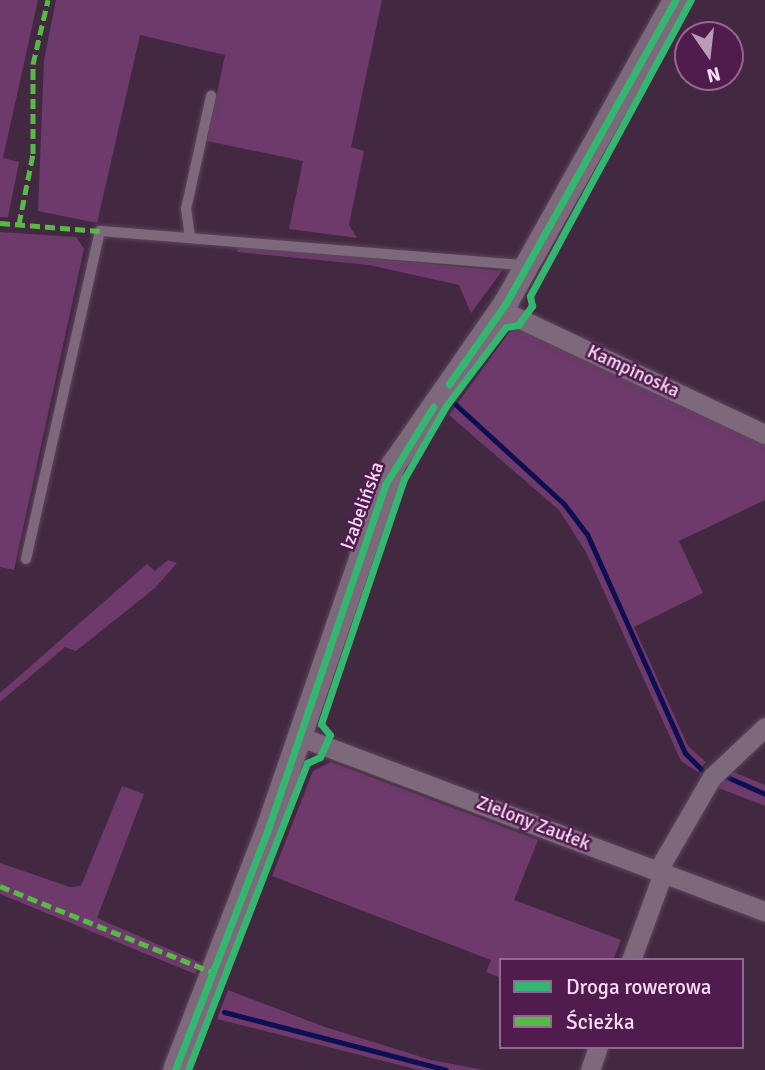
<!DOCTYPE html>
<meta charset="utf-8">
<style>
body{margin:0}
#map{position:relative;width:765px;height:1070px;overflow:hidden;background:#432842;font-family:Signika,sans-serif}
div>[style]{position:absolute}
.green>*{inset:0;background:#6d3a6b}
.stream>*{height:5px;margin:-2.5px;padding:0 2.5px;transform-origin:2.5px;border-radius:2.5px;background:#0e0e52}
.roads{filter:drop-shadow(0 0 2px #5d455c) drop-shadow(0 0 2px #5d455c)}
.service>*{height:10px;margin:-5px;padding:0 5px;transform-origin:5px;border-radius:5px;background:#7e697c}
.minor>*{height:19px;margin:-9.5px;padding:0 9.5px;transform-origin:9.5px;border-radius:9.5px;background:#7e697c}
.tertiary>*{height:24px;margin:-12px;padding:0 12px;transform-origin:12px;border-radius:12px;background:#7e697c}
.quiet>*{height:5px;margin-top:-2.5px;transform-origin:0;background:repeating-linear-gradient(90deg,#58b947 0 10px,transparent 0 15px)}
.cycleway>*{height:7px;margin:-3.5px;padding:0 3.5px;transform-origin:3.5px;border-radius:3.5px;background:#33b770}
span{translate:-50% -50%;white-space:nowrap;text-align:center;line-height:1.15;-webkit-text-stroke:5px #4f1c4d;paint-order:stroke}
.street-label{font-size:19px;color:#fbdbf7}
.legend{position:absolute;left:499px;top:958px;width:245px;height:91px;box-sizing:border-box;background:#4f1c4d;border:2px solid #946891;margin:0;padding:9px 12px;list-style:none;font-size:21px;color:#fbdbf7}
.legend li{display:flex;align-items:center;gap:14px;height:35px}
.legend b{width:35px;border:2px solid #946891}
.north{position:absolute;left:674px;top:21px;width:70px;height:70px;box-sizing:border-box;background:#4f1c4d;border:2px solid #946891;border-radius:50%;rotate:166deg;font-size:19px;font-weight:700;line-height:28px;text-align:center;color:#fbdbf7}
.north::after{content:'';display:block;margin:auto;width:24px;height:32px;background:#bb9cb8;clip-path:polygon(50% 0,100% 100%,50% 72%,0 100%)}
</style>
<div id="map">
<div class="green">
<div style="clip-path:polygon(0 0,38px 0,3px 158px,19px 162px,8px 217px,0 217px)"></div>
<div style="clip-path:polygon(56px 0,382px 0,351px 147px,364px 151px,349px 225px,357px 238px,289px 229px,303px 161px,207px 141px,225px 55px,140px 35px,97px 223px,38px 211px,44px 60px)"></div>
<div style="clip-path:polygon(0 232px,76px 237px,84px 249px,14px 570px,0 567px)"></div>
<div style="clip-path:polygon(239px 245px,502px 271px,471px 313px,459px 285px,369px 265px,237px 252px)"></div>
<div style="clip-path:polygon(527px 328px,765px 441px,765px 500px,679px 541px,703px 593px,634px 627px,688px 746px,706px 762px,698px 772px,681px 761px,586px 552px,559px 510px,449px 415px,510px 331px)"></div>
<div style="clip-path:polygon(168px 560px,177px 563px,155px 588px,76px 651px,65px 647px,0 702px,0 693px,147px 564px,155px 571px)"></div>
<div style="clip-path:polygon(331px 762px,538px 840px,514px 900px,621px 940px,613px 960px,501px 960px,501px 978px,486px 972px,491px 960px,272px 876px,313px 771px)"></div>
<div style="clip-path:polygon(731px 771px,765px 785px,765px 806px,716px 787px)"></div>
<div style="clip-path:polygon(122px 786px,144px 794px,97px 918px,201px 963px,195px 974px,0 894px,0 863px,70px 887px,81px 886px)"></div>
<div style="clip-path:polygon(228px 990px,325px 1027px,431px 1060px,484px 1070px,419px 1070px,217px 1019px)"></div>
</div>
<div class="stream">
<div style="left:455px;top:404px;width:148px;rotate:42.5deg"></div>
<div style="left:564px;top:504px;width:38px;rotate:53deg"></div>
<div style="left:587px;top:534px;width:240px;rotate:65.9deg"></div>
<div style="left:685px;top:753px;width:23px;rotate:45deg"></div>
<div style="left:725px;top:776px;width:44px;rotate:24.2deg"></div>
<div style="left:224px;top:1012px;width:229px;rotate:14.6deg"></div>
</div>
<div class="roads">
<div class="service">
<div style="left:190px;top:237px;width:28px;rotate:-98deg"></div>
<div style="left:186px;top:209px;width:116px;rotate:-77.5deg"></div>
<div style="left:26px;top:559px;width:336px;rotate:-77.3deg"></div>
<div style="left:100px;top:231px;width:427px;rotate:4.6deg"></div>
</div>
<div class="minor">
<div style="left:501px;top:310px;width:292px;rotate:25.2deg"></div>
<div style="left:301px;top:737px;width:496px;rotate:20.6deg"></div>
<div style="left:658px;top:870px;width:108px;rotate:-59.9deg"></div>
<div style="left:712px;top:777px;width:73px;rotate:-43.3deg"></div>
<div style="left:631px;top:960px;width:93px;rotate:-69.8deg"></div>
<div style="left:590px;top:1070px;width:24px;rotate:-71deg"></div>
</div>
<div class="tertiary">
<div style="left:175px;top:1070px;width:261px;rotate:-68.9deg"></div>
<div style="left:269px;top:826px;width:383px;rotate:-71deg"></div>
<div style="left:394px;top:464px;width:196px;rotate:-55.2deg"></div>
<div style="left:506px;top:303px;width:347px;rotate:-60.8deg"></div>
</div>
</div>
<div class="quiet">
<div style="left:0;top:223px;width:100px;rotate:4.6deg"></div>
<div style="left:19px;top:224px;width:71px;rotate:-78.7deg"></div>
<div style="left:33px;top:154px;width:90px;rotate:-90deg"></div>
<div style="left:33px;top:64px;width:66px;rotate:-76.8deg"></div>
<div style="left:0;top:886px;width:229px;rotate:22.1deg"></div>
</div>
<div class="cycleway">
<div style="left:449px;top:384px;width:99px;rotate:-54.9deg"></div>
<div style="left:506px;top:303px;width:347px;rotate:-60.8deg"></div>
<div style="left:175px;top:1070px;width:261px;rotate:-68.9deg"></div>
<div style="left:269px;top:826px;width:360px;rotate:-71.2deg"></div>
<div style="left:385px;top:485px;width:92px;rotate:-58.4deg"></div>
<div style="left:188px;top:1070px;width:329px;rotate:-68.8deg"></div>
<div style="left:307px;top:763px;width:14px;rotate:-25deg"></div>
<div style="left:320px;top:757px;width:24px;rotate:-66deg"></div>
<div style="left:330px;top:735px;width:14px;rotate:-129deg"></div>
<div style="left:321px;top:724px;width:259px;rotate:-71.3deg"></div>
<div style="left:404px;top:479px;width:84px;rotate:-60.1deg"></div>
<div style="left:446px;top:406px;width:99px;rotate:-52.8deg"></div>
<div style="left:506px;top:327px;width:12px;rotate:-9deg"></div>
<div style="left:518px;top:325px;width:24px;rotate:-54deg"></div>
<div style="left:532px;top:306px;width:10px;rotate:-101deg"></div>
<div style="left:530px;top:296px;width:337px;rotate:-61.5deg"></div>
</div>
<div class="street-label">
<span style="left:633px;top:372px;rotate:25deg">Kampinoska</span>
<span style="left:363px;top:506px;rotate:-70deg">Izabelińska</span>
<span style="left:533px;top:824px;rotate:21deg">Zielony Zaułek</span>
</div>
<ul class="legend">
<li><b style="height:9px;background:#33b770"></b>Droga rowerowa</li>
<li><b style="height:9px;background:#58b947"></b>Ścieżka</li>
</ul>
<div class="north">N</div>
</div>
